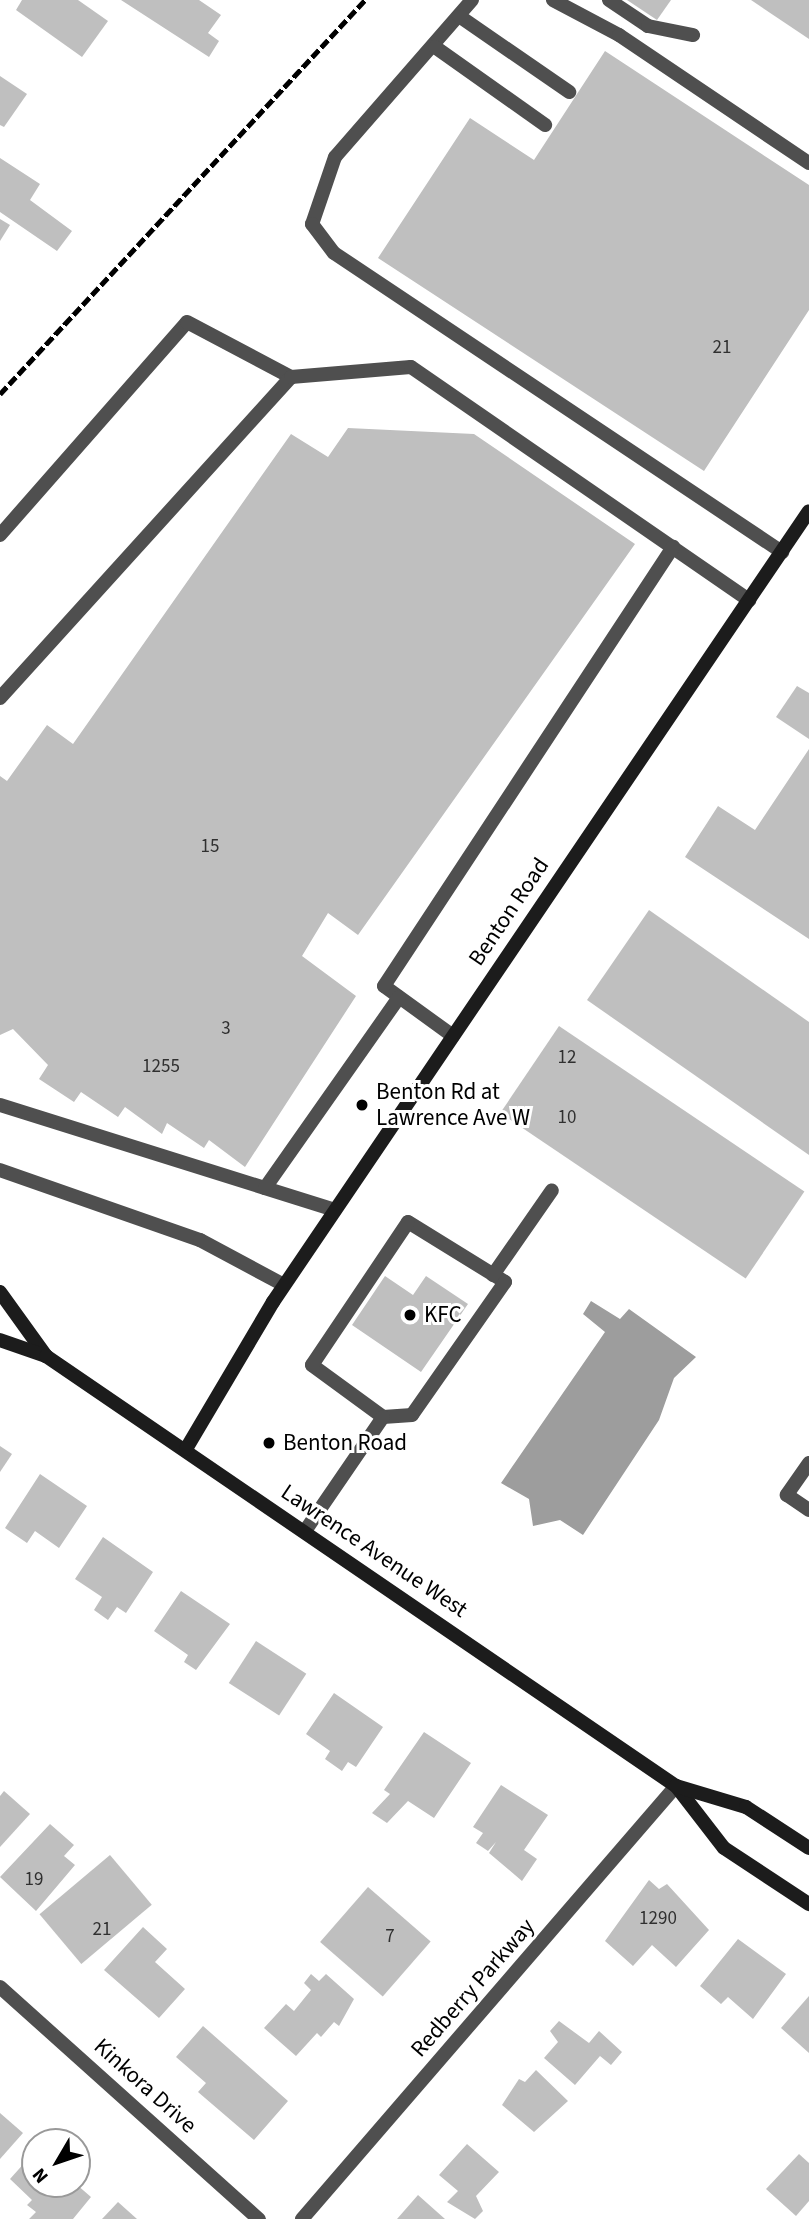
<!DOCTYPE html>
<style>
body{margin:0}
#map{position:relative;width:809px;height:2219px;overflow:hidden;background:#fff;font-family:"Source Sans 3",sans-serif}
div>[style]{position:absolute}
.water>*{inset:0;background:#9d9d9d}
.building>*{inset:0;background:#bfbfbf;transform-origin:0 0}
.lane>*{height:14px;margin:-7px;padding:0 7px;transform-origin:7px;border-radius:7px;background:#4f4f4f}
.street>*{height:14px;margin:-7px;padding:0 7px;transform-origin:7px;border-radius:7px;background:#4f4f4f}
.secondary>*{height:14px;margin:-7px;padding:0 7px;transform-origin:7px;border-radius:7px;background:#1c1c1c}
.rail>*{height:5px;margin-top:-2.5px;transform-origin:0;background:repeating-linear-gradient(90deg,#000 0 10px,transparent 0 13.5px)}
.dots>*{width:19px;height:19px;translate:-50% -50%;box-sizing:border-box;border:4px solid #fff;border-radius:50%}
span{translate:-50% -50%;white-space:nowrap;text-align:center;line-height:1.15;-webkit-text-stroke:6px #fff;paint-order:stroke}
.number-label{font-size:19px;color:#303030}
.number-label span{-webkit-text-stroke-width:0}
.street-label{font-size:23px;color:#000}
.poi-label{font-size:23px;color:#000}
.left{translate:0 -50%;text-align:left}
.north{position:absolute;left:21px;top:2128px;width:70px;height:70px;box-sizing:border-box;background:#fff;border:2px solid #999;border-radius:50%;rotate:231deg;font-size:19px;font-weight:700;line-height:28px;text-align:center;color:#000}
.north::after{content:'';display:block;margin:auto;width:24px;height:32px;background:#000;clip-path:polygon(50% 0,100% 100%,50% 72%,0 100%)}
</style>
<div id="map">
<div class="water">
<div style="clip-path:polygon(591px 1301px,620px 1319px,629px 1309px,696px 1357px,674px 1378px,659px 1420px,583px 1535px,560px 1520px,533px 1526px,529px 1499px,501px 1483px,605px 1332px,583px 1314px)"></div>
</div>
<div class="building">
<div style="clip-path:polygon(22px 0,78px 0,108px 21px,82px 57px,16px 10px)"></div>
<div style="clip-path:polygon(121px 0,199px 0,221px 15px,208px 33px,219px 41px,209px 57px)"></div>
<div style="clip-path:polygon(627px 0,671px 0,657px 20px)"></div>
<div style="clip-path:polygon(751px 0,809px 0,809px 39px)"></div>
<div style="clip-path:polygon(605px 51px,809px 185px,809px 310px,704px 471px,378px 258px,470px 118px,534px 160px)"></div>
<div style="clip-path:polygon(0 76px,27px 94px,4px 127px,0 125px)"></div>
<div style="clip-path:polygon(0 158px,40px 184px,30px 200px,72px 231px,57px 251px,0 212px)"></div>
<div style="clip-path:polygon(0 219px,10px 225px,0 241px)"></div>
<div style="clip-path:polygon(348px 428px,474px 434px,635px 544px,358px 935px,328px 913px,302px 956px,356px 996px,245px 1167px,209px 1140px,204px 1148px,167px 1123px,162px 1134px,125px 1107px,118px 1117px,81px 1092px,74px 1102px,39px 1079px,48px 1065px,13px 1029px,0 1035px,0 776px,7px 781px,47px 725px,73px 744px,291px 434px,328px 457px)"></div>
<div style="clip-path:polygon(797px 686px,809px 693px,809px 739px,776px 717px)"></div>
<div style="clip-path:polygon(809px 749px,809px 939px,685px 857px,718px 806px,755px 830px)"></div>
<div style="clip-path:polygon(649px 910px,809px 1022px,809px 1155px,587px 1000px)"></div>
<div style="left:559px;top:1026px;width:296px;height:105px;rotate:34deg"></div>
<div style="clip-path:polygon(385px 1276px,413px 1295px,426px 1276px,468px 1304px,421px 1372px,352px 1325px)"></div>
<div style="clip-path:polygon(0 1446px,12px 1454px,0 1472px)"></div>
<div style="clip-path:polygon(40px 1474px,87px 1506px,59px 1548px,35px 1531px,27px 1543px,5px 1528px)"></div>
<div style="clip-path:polygon(103px 1537px,153px 1572px,126px 1613px,117px 1607px,108px 1620px,94px 1610px,102px 1597px,75px 1579px)"></div>
<div style="clip-path:polygon(181px 1591px,230px 1624px,196px 1670px,184px 1662px,188px 1655px,154px 1631px)"></div>
<div style="left:256px;top:1641px;width:60px;height:50px;rotate:33deg"></div>
<div style="clip-path:polygon(334px 1693px,383px 1727px,356px 1767px,348px 1762px,342px 1771px,325px 1759px,330px 1751px,306px 1734px)"></div>
<div style="clip-path:polygon(424px 1732px,471px 1763px,434px 1818px,408px 1801px,387px 1823px,372px 1813px,390px 1794px,384px 1790px)"></div>
<div style="clip-path:polygon(501px 1785px,548px 1815px,524px 1850px,537px 1859px,522px 1881px,489px 1853px,496px 1842px,488px 1851px,476px 1843px,483px 1833px,473px 1827px)"></div>
<div style="clip-path:polygon(4px 1791px,30px 1814px,0 1847px,0 1796px)"></div>
<div style="clip-path:polygon(50px 1824px,74px 1845px,64px 1856px,75px 1865px,36px 1911px,0 1877px)"></div>
<div style="left:110px;top:1855px;width:65px;height:92px;rotate:50deg"></div>
<div style="clip-path:polygon(649px 1880px,659px 1889px,667px 1884px,709px 1930px,676px 1967px,652px 1945px,633px 1966px,605px 1941px)"></div>
<div style="left:368px;top:1887px;width:83px;height:73px;rotate:41deg"></div>
<div style="clip-path:polygon(143px 1927px,167px 1949px,155px 1962px,185px 1989px,159px 2018px,104px 1970px)"></div>
<div style="clip-path:polygon(738px 1939px,786px 1974px,753px 2019px,728px 1997px,721px 2004px,700px 1986px)"></div>
<div style="clip-path:polygon(311px 1974px,319px 1981px,326px 1974px,354px 1999px,339px 2026px,334px 2022px,321px 2037px,317px 2033px,296px 2056px,264px 2028px,286px 2004px,294px 2011px,311px 1990px,304px 1983px)"></div>
<div style="clip-path:polygon(809px 1996px,809px 2053px,781px 2028px)"></div>
<div style="clip-path:polygon(559px 2021px,589px 2043px,599px 2031px,622px 2052px,611px 2065px,600px 2056px,575px 2085px,544px 2058px,558px 2042px,550px 2031px)"></div>
<div style="clip-path:polygon(203px 2026px,288px 2101px,254px 2140px,198px 2092px,206px 2083px,176px 2057px)"></div>
<div style="clip-path:polygon(536px 2070px,568px 2101px,534px 2132px,502px 2105px,519px 2079px,525px 2082px)"></div>
<div style="clip-path:polygon(0 2113px,23px 2133px,0 2159px)"></div>
<div style="clip-path:polygon(467px 2144px,499px 2172px,476px 2196px,483px 2211px,475px 2219px,447px 2202px,458px 2191px,439px 2175px)"></div>
<div style="clip-path:polygon(35px 2151px,35px 2184px,76px 2184px,91px 2197px,73px 2219px,29px 2219px,36px 2212px,27px 2205px,32px 2200px,10px 2179px)"></div>
<div style="clip-path:polygon(799px 2154px,809px 2163px,809px 2201px,796px 2216px,766px 2189px)"></div>
<div style="clip-path:polygon(418px 2195px,445px 2219px,397px 2219px)"></div>
<div style="clip-path:polygon(118px 2202px,137px 2219px,102px 2219px)"></div>
</div>
<div class="lane">
<div style="left:472px;top:0;width:208px;rotate:131.1deg"></div>
<div style="left:335px;top:157px;width:71px;rotate:108.9deg"></div>
<div style="left:312px;top:224px;width:36px;rotate:53deg"></div>
<div style="left:334px;top:253px;width:539px;rotate:33.72deg"></div>
<div style="left:553px;top:0;width:75px;rotate:27.9deg"></div>
<div style="left:619px;top:35px;width:229px;rotate:34deg"></div>
<div style="left:609px;top:0;width:47px;rotate:33.7deg"></div>
<div style="left:648px;top:26px;width:46px;rotate:11.3deg"></div>
<div style="left:459px;top:16px;width:134px;rotate:34.6deg"></div>
<div style="left:435px;top:47px;width:135px;rotate:35.3deg"></div>
<div style="left:0;top:535px;width:283px;rotate:-48.7deg"></div>
<div style="left:187px;top:322px;width:118px;rotate:27.9deg"></div>
<div style="left:0;top:698px;width:433px;rotate:-47.8deg"></div>
<div style="left:291px;top:377px;width:120px;rotate:-4.8deg"></div>
<div style="left:411px;top:367px;width:411px;rotate:34.6deg"></div>
<div style="left:453px;top:1036px;width:85px;rotate:-144.1deg"></div>
<div style="left:384px;top:986px;width:526px;rotate:-56.64deg"></div>
<div style="left:0;top:1105px;width:351px;rotate:17.4deg"></div>
<div style="left:0;top:1170px;width:212px;rotate:19.3deg"></div>
<div style="left:200px;top:1240px;width:95px;rotate:28.2deg"></div>
<div style="left:265px;top:1188px;width:233px;rotate:-54.9deg"></div>
<div style="left:408px;top:1222px;width:114px;rotate:31.7deg"></div>
<div style="left:505px;top:1282px;width:162px;rotate:125deg"></div>
<div style="left:412px;top:1415px;width:29px;rotate:176deg"></div>
<div style="left:383px;top:1417px;width:88px;rotate:-143.8deg"></div>
<div style="left:312px;top:1365px;width:172px;rotate:-56.1deg"></div>
<div style="left:493px;top:1275px;width:103px;rotate:-55.2deg"></div>
<div style="left:809px;top:1463px;width:39px;rotate:125deg"></div>
<div style="left:787px;top:1495px;width:27px;rotate:34deg"></div>
<div style="left:305px;top:1531px;width:138px;rotate:-55.6deg"></div>
</div>
<div class="street">
<div style="left:0;top:1987px;width:348px;rotate:41.9deg"></div>
<div style="left:302px;top:2219px;width:572px;rotate:-49.18deg"></div>
</div>
<div class="secondary">
<div style="left:0;top:1292px;width:79px;rotate:54.3deg"></div>
<div style="left:0;top:1340px;width:49px;rotate:19.2deg"></div>
<div style="left:46px;top:1356px;width:763px;rotate:34.32deg"></div>
<div style="left:676px;top:1786px;width:78px;rotate:52.3deg"></div>
<div style="left:724px;top:1848px;width:102px;rotate:33.4deg"></div>
<div style="left:186px;top:1449px;width:171px;rotate:-59.4deg"></div>
<div style="left:273px;top:1302px;width:955px;rotate:-55.88deg"></div>
<div style="left:676px;top:1786px;width:73px;rotate:16.7deg"></div>
<div style="left:746px;top:1807px;width:75px;rotate:33.1deg"></div>
</div>
<div class="rail">
<div style="left:0;top:394px;width:537px;rotate:-47.19deg"></div>
</div>
<div class="dots">
<div style="left:362px;top:1105px;background:#000"></div>
<div style="left:410px;top:1315px;background:#000"></div>
<div style="left:269px;top:1443px;background:#000"></div>
</div>
<div class="number-label">
<span style="left:722px;top:348px">21</span>
<span style="left:210px;top:847px">15</span>
<span style="left:226px;top:1029px">3</span>
<span style="left:567px;top:1058px">12</span>
<span style="left:161px;top:1067px">1255</span>
<span style="left:567px;top:1118px">10</span>
<span style="left:34px;top:1880px">19</span>
<span style="left:658px;top:1919px">1290</span>
<span style="left:102px;top:1930px">21</span>
<span style="left:390px;top:1937px">7</span>
</div>
<div class="street-label">
<span style="left:509px;top:912px;rotate:-56deg">Benton Road</span>
<span style="left:374px;top:1551px;rotate:34deg">Lawrence Avenue West</span>
<span style="left:473px;top:1988px;rotate:-49deg">Redberry Parkway</span>
<span style="left:145px;top:2086px;rotate:42deg">Kinkora Drive</span>
</div>
<div class="poi-label">
<span class="left" style="left:376px;top:1105px">Benton Rd at<br>Lawrence Ave W</span>
<span class="left" style="left:424px;top:1315px">KFC</span>
<span class="left" style="left:283px;top:1443px">Benton Road</span>
</div>
<div class="north">N</div>
</div>
